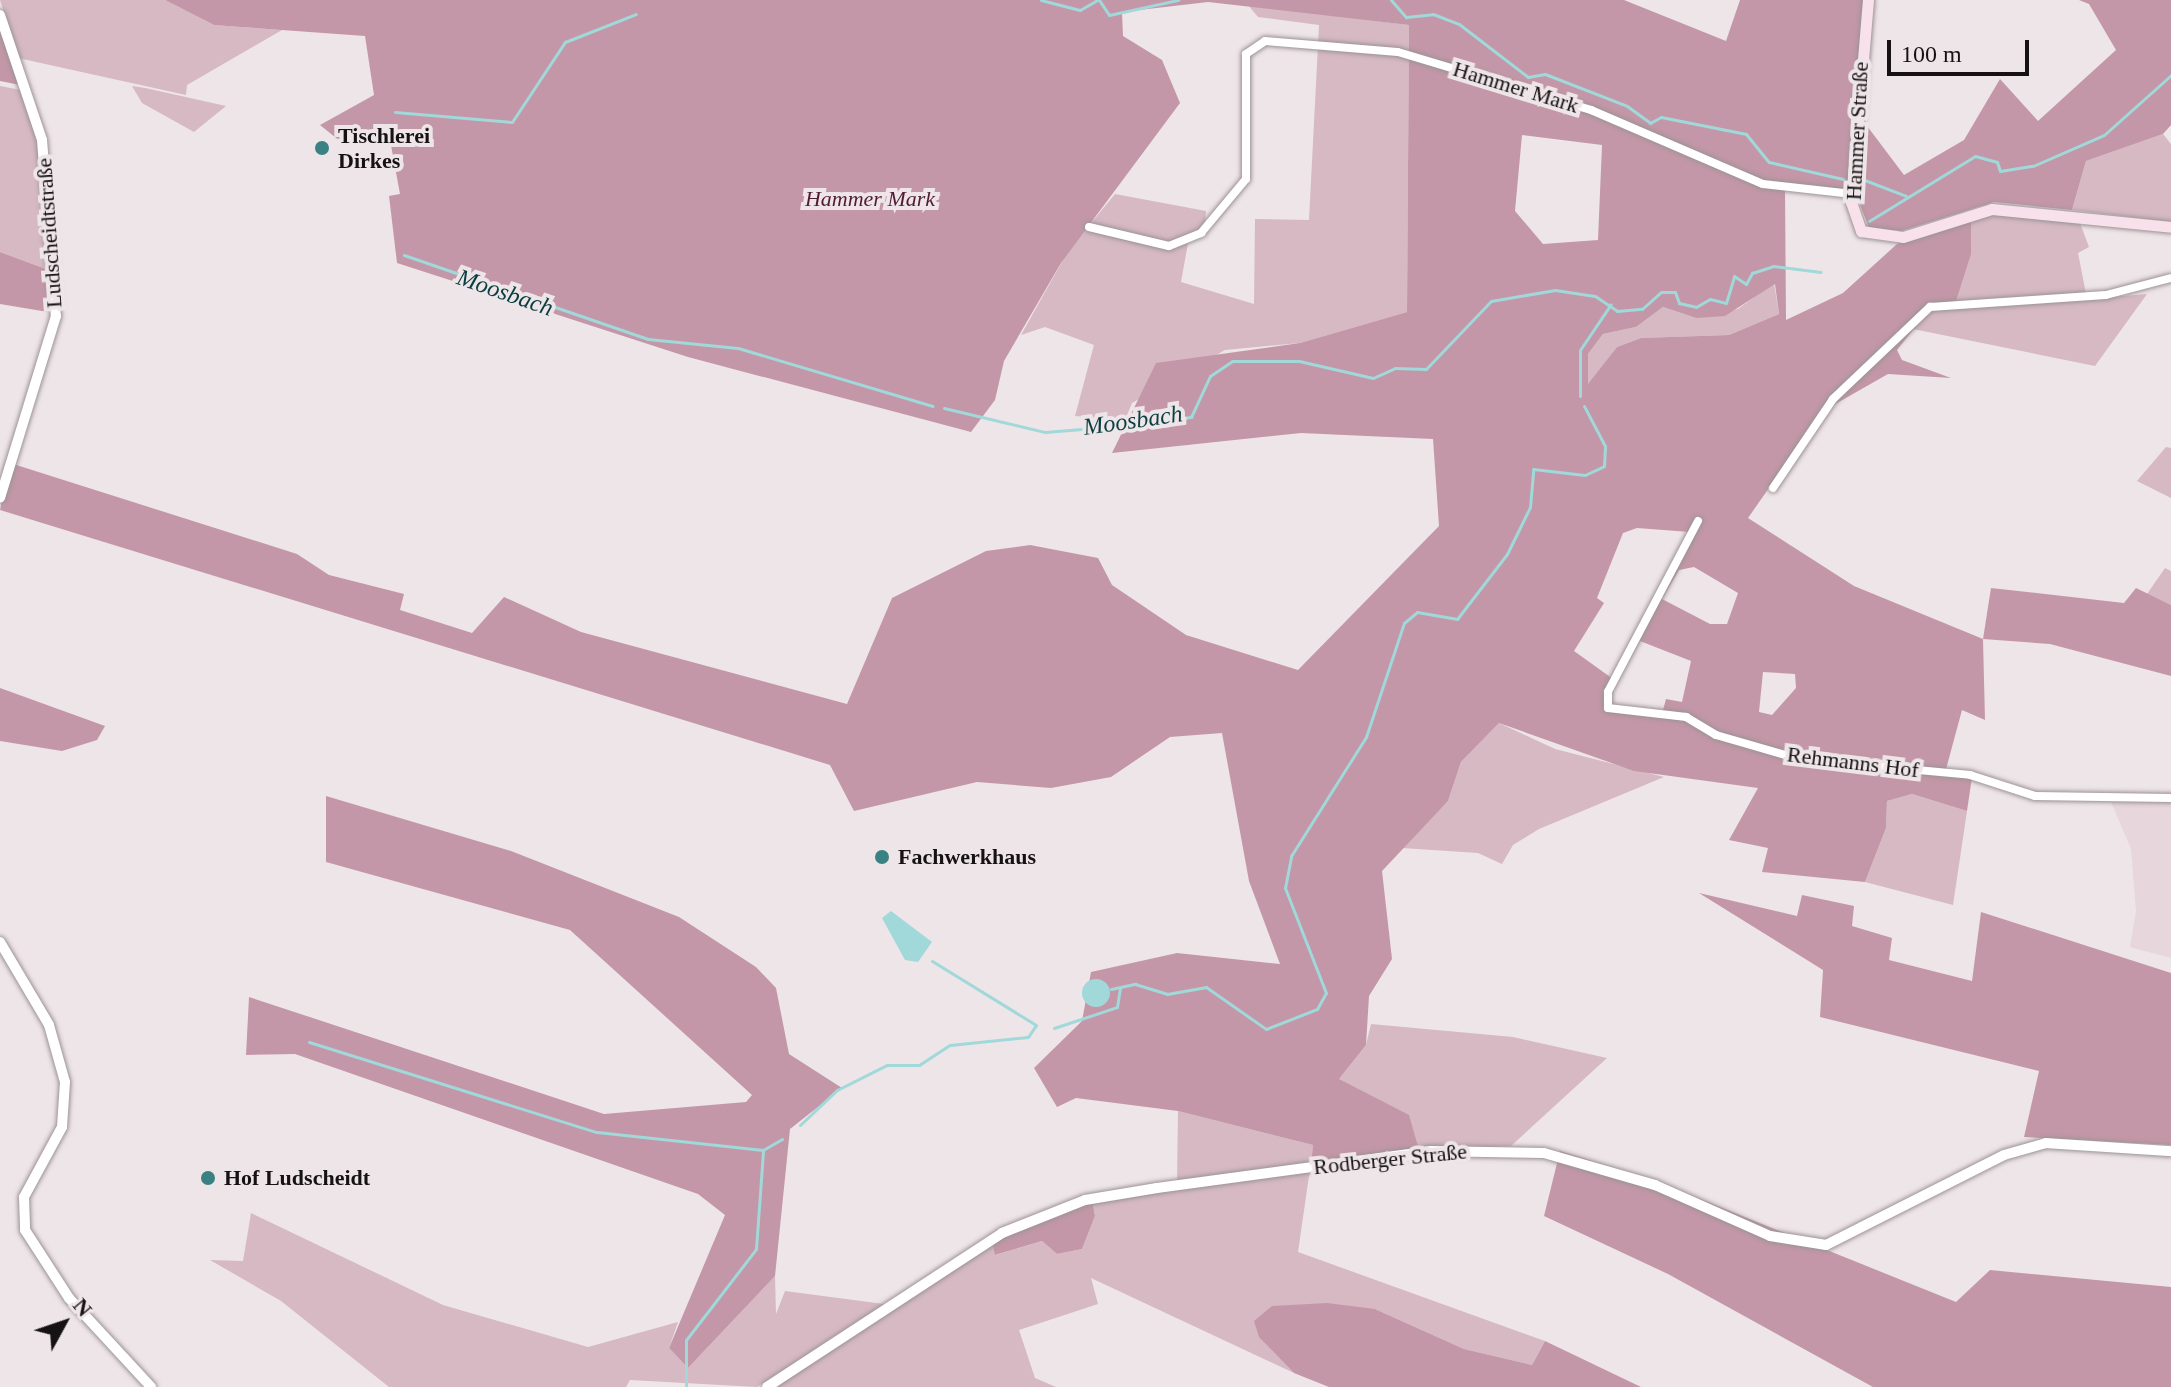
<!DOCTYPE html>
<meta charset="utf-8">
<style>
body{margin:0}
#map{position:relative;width:2171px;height:1387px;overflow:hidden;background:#eee5e8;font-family:Georgia,serif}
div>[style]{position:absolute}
.built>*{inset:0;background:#e7d6dc}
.green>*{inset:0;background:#d6b9c3}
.forest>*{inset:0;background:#c397a7}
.water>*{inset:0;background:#a1d8d9}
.round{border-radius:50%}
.stream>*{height:3px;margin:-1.5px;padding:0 1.5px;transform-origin:1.5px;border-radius:1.5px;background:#a1d8d9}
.roads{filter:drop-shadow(0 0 2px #9c9396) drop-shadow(0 0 2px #9c9396)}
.minor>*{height:8px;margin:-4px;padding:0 4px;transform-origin:4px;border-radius:4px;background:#fff}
.tertiary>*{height:10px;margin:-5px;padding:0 5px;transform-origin:5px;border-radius:5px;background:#fff}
.secondary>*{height:11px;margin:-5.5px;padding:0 5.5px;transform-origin:5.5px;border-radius:5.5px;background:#f9e1eb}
.dots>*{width:22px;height:22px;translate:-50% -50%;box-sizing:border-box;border:4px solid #eee5e8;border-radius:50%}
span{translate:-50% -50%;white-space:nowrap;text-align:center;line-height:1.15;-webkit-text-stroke:8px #eee5e8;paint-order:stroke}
.street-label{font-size:22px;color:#161213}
.poi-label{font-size:22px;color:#161213;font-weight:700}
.left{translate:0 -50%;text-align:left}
.park-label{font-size:22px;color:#511b34;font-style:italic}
.water-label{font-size:24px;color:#0a3f41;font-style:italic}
.north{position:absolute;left:24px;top:1283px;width:80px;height:80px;-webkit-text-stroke:6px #eee5e8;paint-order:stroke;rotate:50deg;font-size:22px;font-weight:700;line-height:32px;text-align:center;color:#161213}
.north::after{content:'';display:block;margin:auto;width:28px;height:36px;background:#161213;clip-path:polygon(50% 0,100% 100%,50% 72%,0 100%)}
.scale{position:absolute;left:1887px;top:40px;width:142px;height:36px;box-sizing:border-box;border:4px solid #161213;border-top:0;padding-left:10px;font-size:24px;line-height:28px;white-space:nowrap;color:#161213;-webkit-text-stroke:6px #eee5e8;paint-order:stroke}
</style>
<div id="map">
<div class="built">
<div style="clip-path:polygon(2171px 801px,2171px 958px,2130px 947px,2136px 911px,2131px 849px,2111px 802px)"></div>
</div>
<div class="green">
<div style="clip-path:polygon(0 0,165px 0,214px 25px,282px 30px,187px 85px,186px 95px,18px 58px)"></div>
<div style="clip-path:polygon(1248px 5px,1409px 25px,1407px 312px,1300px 343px,1225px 350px,1132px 403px,1125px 420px,1075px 416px,1094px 345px,1045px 327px,1021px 335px,1068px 251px,1115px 194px,1206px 211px,1205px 225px,1188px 243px,1181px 282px,1254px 304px,1255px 219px,1309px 220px,1319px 25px,1258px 17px)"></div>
<div style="clip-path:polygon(0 86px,21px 90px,39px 140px,54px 272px,0 252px)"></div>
<div style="clip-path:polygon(132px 86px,145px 88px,226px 106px,194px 132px,142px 103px)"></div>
<div style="clip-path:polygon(2163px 134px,2171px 144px,2171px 222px,2072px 210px,2086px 161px)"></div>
<div style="clip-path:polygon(1992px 212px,2080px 223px,2089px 247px,2078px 253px,2087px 299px,2147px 294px,2095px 366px,1913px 329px,1971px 254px,1971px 218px)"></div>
<div style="clip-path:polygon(1774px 283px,1779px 314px,1729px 335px,1641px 338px,1617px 347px,1588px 385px,1588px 354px,1603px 334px,1636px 327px,1663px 307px,1696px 318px,1738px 309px)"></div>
<div style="clip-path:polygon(2166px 447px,2171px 448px,2171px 498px,2137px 481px)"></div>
<div style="clip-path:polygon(2165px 568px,2171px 571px,2171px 605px,2147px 594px)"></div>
<div style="clip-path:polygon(1499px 723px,1555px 749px,1664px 777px,1539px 829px,1513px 845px,1502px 864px,1478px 853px,1402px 848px,1448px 801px,1461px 762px)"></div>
<div style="clip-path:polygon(1912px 794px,1967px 811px,1953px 905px,1865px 882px,1886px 828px,1887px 801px)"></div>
<div style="clip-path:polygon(1371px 1024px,1513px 1037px,1607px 1058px,1511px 1146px,1419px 1150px,1339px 1079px,1366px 1045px)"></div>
<div style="clip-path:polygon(1178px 1111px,1313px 1145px,1311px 1164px,1177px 1183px)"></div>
<div style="clip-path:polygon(1310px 1169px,1298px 1252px,1545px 1341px,1532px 1365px,1464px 1349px,1375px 1309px,1272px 1306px,1259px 1336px,1294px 1373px,1091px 1278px,1098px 1304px,1019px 1330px,1035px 1378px,1056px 1387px,774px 1387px,992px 1240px,996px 1255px,1042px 1241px,1057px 1254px,1082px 1249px,1095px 1216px,1092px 1200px)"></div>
<div style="clip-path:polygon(251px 1213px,443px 1305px,588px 1347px,678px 1322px,669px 1348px,688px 1368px,775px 1276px,776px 1314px,785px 1291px,884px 1304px,757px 1387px,630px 1380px,626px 1387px,389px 1387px,281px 1301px,210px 1260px,243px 1261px)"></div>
</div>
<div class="forest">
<div style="clip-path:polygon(evenodd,165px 0,1624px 0,1726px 41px,1740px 0,1863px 0,1848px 190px,1785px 188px,1786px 320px,1843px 293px,1897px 244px,1971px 219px,1971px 254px,1955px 304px,1928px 311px,1897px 350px,1902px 360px,1951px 378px,1888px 374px,1823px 411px,1748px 518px,1854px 586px,1983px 639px,1991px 588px,2124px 603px,2136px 588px,2171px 605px,2171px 676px,2050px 644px,1983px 639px,1985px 720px,1962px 710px,1945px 773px,1972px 777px,1967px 811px,1912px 794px,1887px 801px,1886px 828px,1865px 882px,1762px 872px,1768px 848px,1729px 840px,1758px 788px,1634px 771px,1499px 723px,1461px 762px,1448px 801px,1382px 871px,1392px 959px,1369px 996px,1366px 1045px,1339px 1079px,1409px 1115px,1419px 1150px,1311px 1164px,1313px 1145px,1178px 1111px,1076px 1098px,1057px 1107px,1034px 1068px,1082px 1021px,1091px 972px,1177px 953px,1280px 964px,1249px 881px,1222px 733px,1170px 737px,1111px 777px,1051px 788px,977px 782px,854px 811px,830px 765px,0 510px,10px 463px,297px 554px,329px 575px,404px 594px,400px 610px,472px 633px,504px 597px,581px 632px,847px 704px,892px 598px,986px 551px,1030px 545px,1098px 558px,1112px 585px,1186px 635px,1298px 670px,1439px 526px,1433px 439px,1301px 433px,1112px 453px,1156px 363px,1300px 343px,1407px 312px,1409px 25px,1208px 2px,1122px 12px,1123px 36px,1162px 60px,1180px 103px,1061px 263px,1004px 361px,995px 400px,971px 432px,688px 357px,397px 263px,389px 196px,400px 194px,387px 124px,346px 146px,320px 125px,374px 95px,365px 36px,214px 25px,165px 0,1522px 135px,1602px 145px,1598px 240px,1543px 244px,1515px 211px,1522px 135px,165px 0,1775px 284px,1779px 314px,1729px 335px,1641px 338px,1617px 347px,1588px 384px,1588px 354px,1603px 334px,1636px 327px,1663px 307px,1696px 318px,1725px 316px,1775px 284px,165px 0,1637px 528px,1690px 532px,1613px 679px,1574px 651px,1604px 603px,1597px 598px,1623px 533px,1637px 528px,165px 0,1694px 567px,1738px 593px,1727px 624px,1710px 624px,1662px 599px,1679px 570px,1694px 567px,165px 0,1640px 641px,1691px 661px,1682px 702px,1666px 699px,1663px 710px,1612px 707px,1608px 698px,1640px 641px,165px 0,1763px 672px,1795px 674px,1796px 688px,1772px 715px,1759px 712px,1763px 672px)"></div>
<div style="clip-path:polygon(2079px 0,2171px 0,2171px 125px,2163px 134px,2086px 161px,2072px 210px,1994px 202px,1901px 231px,1869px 228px,1856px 194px,1861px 118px,1904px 175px,1964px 140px,2000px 79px,2038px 121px,2116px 50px,2089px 4px)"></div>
<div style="clip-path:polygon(0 22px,20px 85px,0 81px)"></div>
<div style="clip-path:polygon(0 252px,54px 272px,54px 313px,0 304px)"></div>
<div style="clip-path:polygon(0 688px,105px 726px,97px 740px,62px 751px,0 741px)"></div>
<div style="clip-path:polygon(326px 796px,511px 851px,679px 917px,756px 967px,776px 988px,789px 1054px,842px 1088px,790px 1129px,775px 1276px,688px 1368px,669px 1348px,725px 1215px,698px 1194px,295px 1054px,246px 1055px,249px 997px,604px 1114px,746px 1102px,752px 1095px,570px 930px,326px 862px)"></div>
<div style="clip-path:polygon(1699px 893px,1797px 916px,1802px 895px,1854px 906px,1852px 926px,1892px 938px,1889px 960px,1972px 981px,1981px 912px,2171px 973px,2171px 1145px,2024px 1137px,2039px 1071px,1820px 1017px,1823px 970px)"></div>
<div style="clip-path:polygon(1560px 1151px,1653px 1180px,1956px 1302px,1990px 1270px,2171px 1287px,2171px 1387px,1873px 1387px,1668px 1274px,1544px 1216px)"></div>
<div style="clip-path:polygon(1092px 1200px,1095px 1216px,1082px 1249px,1057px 1254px,1042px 1241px,995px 1255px,992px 1241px)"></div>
<div style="clip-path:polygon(1327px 1303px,1375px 1309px,1464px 1349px,1532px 1365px,1545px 1341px,1641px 1387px,1329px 1387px,1294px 1373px,1259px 1337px,1254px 1321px,1272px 1306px)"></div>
</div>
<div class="water">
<div style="clip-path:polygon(891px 911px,932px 942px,918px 962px,905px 960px,882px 918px)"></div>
<div class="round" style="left:1082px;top:979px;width:28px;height:28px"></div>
</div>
<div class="stream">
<div style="left:1041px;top:0;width:40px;rotate:14.4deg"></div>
<div style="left:1080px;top:10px;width:20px;rotate:-30deg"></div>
<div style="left:1099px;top:0;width:18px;rotate:56deg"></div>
<div style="left:1109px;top:15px;width:71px;rotate:-12.3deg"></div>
<div style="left:1391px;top:0;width:23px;rotate:49deg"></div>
<div style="left:1406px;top:17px;width:27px;rotate:-6deg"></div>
<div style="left:1433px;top:14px;width:28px;rotate:21deg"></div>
<div style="left:1459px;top:24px;width:87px;rotate:37.5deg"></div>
<div style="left:1528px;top:77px;width:17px;rotate:-10deg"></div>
<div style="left:1545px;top:74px;width:88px;rotate:21.3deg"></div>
<div style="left:1627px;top:106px;width:29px;rotate:36deg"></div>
<div style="left:1650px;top:123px;width:13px;rotate:-29deg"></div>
<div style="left:1661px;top:117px;width:87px;rotate:11.3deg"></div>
<div style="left:1746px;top:134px;width:36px;rotate:51deg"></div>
<div style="left:1769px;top:162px;width:76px;rotate:12.9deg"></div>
<div style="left:395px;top:112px;width:117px;rotate:4.9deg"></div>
<div style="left:512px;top:122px;width:96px;rotate:-56.5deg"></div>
<div style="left:565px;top:42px;width:76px;rotate:-21.5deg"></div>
<div style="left:1862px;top:179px;width:47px;rotate:21.1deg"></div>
<div style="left:1869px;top:221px;width:124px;rotate:-31.5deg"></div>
<div style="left:1975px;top:156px;width:23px;rotate:15deg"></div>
<div style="left:1997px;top:162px;width:9px;rotate:72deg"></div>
<div style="left:2000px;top:171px;width:33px;rotate:-9deg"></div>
<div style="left:2033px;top:166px;width:77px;rotate:-23.6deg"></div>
<div style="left:2104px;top:135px;width:90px;rotate:-41.8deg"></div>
<div style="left:404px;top:255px;width:258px;rotate:19deg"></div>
<div style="left:648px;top:339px;width:90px;rotate:5.7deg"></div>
<div style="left:738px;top:348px;width:203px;rotate:16.6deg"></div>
<div style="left:1580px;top:396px;width:46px;rotate:-90deg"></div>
<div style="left:1580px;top:350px;width:55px;rotate:-56deg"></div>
<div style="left:944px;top:408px;width:104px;rotate:13.4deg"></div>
<div style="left:1045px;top:432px;width:111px;rotate:-4.6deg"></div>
<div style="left:1156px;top:423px;width:36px;rotate:-10deg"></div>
<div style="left:1191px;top:417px;width:45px;rotate:-65.1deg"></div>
<div style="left:1210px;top:376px;width:27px;rotate:-34deg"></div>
<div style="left:1232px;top:361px;width:67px"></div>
<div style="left:1299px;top:361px;width:76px;rotate:12.9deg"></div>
<div style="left:1373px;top:378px;width:24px;rotate:-24deg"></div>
<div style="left:1395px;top:368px;width:31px;rotate:2deg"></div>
<div style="left:1426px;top:369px;width:94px;rotate:-46.3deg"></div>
<div style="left:1491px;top:301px;width:65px;rotate:-9.8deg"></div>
<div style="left:1555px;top:290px;width:40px;rotate:8.5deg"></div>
<div style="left:1595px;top:296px;width:27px;rotate:34deg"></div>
<div style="left:1617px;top:311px;width:25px;rotate:-5deg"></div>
<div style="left:1642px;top:309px;width:25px;rotate:-42deg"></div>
<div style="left:1661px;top:292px;width:14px"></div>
<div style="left:1675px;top:292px;width:12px;rotate:70deg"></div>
<div style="left:1679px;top:303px;width:17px;rotate:13deg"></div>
<div style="left:1696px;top:307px;width:16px;rotate:-30deg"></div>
<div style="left:1710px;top:299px;width:16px;rotate:14deg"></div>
<div style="left:1726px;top:303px;width:28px;rotate:-73deg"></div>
<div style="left:1734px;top:276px;width:14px;rotate:34deg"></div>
<div style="left:1746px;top:284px;width:13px;rotate:-61deg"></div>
<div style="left:1752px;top:273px;width:22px;rotate:-18deg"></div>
<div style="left:1773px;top:266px;width:48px;rotate:7.1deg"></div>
<div style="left:1111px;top:989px;width:25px;rotate:-12deg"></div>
<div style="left:1135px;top:984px;width:34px;rotate:17deg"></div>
<div style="left:1167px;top:994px;width:40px;rotate:-10deg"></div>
<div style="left:1206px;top:987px;width:73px;rotate:35deg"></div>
<div style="left:1266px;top:1029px;width:55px;rotate:-21.4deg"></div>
<div style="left:1317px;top:1009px;width:18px;rotate:-61deg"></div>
<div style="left:1326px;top:993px;width:113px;rotate:-111.3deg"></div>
<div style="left:1285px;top:888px;width:33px;rotate:-79deg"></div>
<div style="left:1291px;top:856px;width:141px;rotate:-57.8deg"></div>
<div style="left:1366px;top:737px;width:120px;rotate:-71.6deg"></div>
<div style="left:1404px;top:623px;width:17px;rotate:-40deg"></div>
<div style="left:1417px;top:612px;width:41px;rotate:9.9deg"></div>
<div style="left:1457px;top:619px;width:82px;rotate:-52.4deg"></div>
<div style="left:1507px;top:554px;width:52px;rotate:-63.9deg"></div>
<div style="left:1530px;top:507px;width:38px;rotate:-85deg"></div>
<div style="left:1533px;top:469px;width:52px;rotate:6.6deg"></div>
<div style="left:1585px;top:475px;width:21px;rotate:-25deg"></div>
<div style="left:1604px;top:466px;width:20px;rotate:-87deg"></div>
<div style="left:1605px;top:446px;width:45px;rotate:-117.7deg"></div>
<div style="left:1054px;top:1028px;width:66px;rotate:-18.4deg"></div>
<div style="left:1117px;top:1007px;width:20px;rotate:-81deg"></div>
<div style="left:309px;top:1042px;width:302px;rotate:17.4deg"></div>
<div style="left:597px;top:1132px;width:167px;rotate:6.2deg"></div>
<div style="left:763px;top:1150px;width:22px;rotate:-30deg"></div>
<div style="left:800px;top:1125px;width:51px;rotate:-43.4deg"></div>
<div style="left:837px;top:1090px;width:56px;rotate:-26.6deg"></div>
<div style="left:887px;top:1065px;width:32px"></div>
<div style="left:919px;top:1065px;width:37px;rotate:-33deg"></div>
<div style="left:950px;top:1045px;width:78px;rotate:-5.9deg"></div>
<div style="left:1028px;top:1037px;width:14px;rotate:-56deg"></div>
<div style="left:1036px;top:1025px;width:122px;rotate:-148.4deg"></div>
<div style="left:686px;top:1387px;width:47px;rotate:-90deg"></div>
<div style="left:686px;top:1340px;width:115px;rotate:-52.4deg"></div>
<div style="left:756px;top:1249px;width:98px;rotate:-85.9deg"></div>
</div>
<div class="roads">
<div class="minor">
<div style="left:1089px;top:227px;width:82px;rotate:13.4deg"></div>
<div style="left:1169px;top:246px;width:35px;rotate:-22deg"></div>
<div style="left:1201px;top:233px;width:70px;rotate:-50.2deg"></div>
<div style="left:1246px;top:179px;width:125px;rotate:-90deg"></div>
<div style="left:1246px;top:54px;width:23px;rotate:-34deg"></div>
<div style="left:1265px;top:41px;width:133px;rotate:4.7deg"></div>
<div style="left:1398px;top:52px;width:202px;rotate:16.7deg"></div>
<div style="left:1591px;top:110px;width:187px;rotate:23.3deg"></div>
<div style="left:1763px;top:184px;width:90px;rotate:6.4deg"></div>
<div style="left:1773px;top:488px;width:107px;rotate:-56deg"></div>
<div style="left:1833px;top:399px;width:134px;rotate:-43.5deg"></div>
<div style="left:1930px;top:307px;width:176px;rotate:-3.9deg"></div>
<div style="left:2106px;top:295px;width:67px;rotate:-14.7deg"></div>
<div style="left:1698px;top:521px;width:193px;rotate:117.8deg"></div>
<div style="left:1608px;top:692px;width:16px;rotate:90deg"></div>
<div style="left:1608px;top:708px;width:79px;rotate:6.6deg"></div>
<div style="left:1686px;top:717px;width:35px;rotate:31deg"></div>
<div style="left:1716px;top:735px;width:86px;rotate:16.1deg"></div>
<div style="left:1799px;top:759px;width:172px;rotate:5.3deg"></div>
<div style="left:1970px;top:775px;width:68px;rotate:17.9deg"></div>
<div style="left:2035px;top:796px;width:136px;rotate:0.8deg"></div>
</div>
<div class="tertiary">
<div style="left:0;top:15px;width:132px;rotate:71.4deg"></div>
<div style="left:42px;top:140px;width:177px;rotate:85.5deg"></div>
<div style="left:56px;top:316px;width:190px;rotate:107.1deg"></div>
<div style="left:0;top:942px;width:96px;rotate:59.4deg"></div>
<div style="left:49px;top:1025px;width:59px;rotate:74.3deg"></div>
<div style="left:65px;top:1082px;width:45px;rotate:93.8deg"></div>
<div style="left:62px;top:1127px;width:80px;rotate:118.5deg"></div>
<div style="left:24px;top:1197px;width:33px;rotate:88deg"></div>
<div style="left:25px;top:1230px;width:81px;rotate:57.1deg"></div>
<div style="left:69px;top:1298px;width:121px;rotate:47.3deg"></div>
<div style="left:767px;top:1387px;width:281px;rotate:-33.2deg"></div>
<div style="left:1002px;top:1233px;width:89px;rotate:-21.7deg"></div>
<div style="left:1085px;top:1200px;width:73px;rotate:-9.5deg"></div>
<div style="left:1157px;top:1188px;width:275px;rotate:-7.7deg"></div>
<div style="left:1430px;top:1151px;width:114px;rotate:1deg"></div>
<div style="left:1544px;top:1153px;width:116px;rotate:16.1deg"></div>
<div style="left:1655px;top:1185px;width:126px;rotate:23.9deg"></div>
<div style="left:1770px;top:1236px;width:57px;rotate:9.1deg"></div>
<div style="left:1826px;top:1245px;width:199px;rotate:-26.8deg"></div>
<div style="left:2004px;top:1155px;width:44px;rotate:-15.9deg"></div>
<div style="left:2046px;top:1143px;width:125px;rotate:3.7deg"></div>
</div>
<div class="secondary">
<div style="left:1868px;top:0;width:203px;rotate:94.8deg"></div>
<div style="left:1851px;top:202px;width:31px;rotate:71deg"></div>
<div style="left:1861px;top:231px;width:42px;rotate:8.1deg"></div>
<div style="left:1903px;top:237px;width:93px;rotate:-17.5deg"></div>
<div style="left:1992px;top:209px;width:180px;rotate:5.7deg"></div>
</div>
</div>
<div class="dots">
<div style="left:322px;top:148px;background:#398183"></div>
<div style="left:882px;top:857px;background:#398183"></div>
<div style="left:208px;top:1178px;background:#398183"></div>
</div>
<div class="street-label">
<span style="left:1516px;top:87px;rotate:17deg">Hammer Mark</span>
<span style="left:1857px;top:131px;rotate:-87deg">Hammer Straße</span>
<span style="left:49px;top:233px;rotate:-94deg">Ludscheidtstraße</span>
<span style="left:1853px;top:762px;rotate:7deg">Rehmanns Hof</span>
<span style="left:1390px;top:1159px;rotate:-6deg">Rodberger Straße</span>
</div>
<div class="poi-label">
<span class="left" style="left:338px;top:148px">Tischlerei<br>Dirkes</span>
<span class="left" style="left:898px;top:857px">Fachwerkhaus</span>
<span class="left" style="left:224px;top:1178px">Hof Ludscheidt</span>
</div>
<div class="park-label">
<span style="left:870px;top:199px">Hammer Mark</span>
</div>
<div class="water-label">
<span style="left:505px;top:293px;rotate:19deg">Moosbach</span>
<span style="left:1133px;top:421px;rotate:-8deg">Moosbach</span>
</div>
<div class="north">N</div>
<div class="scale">100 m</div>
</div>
